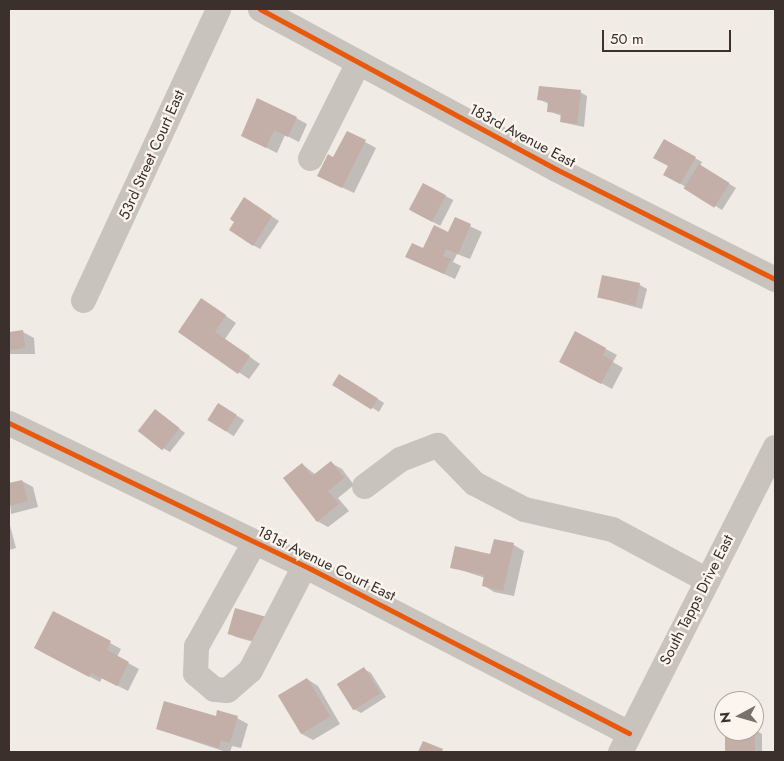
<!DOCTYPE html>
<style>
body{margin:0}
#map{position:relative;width:784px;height:761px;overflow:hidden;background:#f0ebe5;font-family:Jost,sans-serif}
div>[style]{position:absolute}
.shadow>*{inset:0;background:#0003;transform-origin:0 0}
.building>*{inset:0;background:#c3afa7;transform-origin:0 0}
.minor>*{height:25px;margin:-12.5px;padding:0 12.5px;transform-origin:12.5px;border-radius:12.5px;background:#c9c3be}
.cycleway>*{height:5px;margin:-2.5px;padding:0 2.5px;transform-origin:2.5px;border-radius:2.5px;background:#e8590c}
span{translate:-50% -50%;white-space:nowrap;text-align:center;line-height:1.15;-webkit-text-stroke:4.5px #fbf5ee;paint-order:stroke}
.street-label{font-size:15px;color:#3b302b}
.frame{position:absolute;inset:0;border:10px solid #3b302b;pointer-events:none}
.north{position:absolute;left:714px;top:691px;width:50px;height:50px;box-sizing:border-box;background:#fbf5ee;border:1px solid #aea6a0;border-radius:50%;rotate:264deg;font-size:14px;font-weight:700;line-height:20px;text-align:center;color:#3b302b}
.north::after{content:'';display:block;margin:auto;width:18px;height:22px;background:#7a716c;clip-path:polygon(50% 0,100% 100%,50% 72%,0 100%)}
.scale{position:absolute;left:602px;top:30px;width:129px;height:22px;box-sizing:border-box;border:2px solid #3b302b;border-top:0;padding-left:6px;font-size:15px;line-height:18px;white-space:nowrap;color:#3b302b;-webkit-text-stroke:4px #fbf5ee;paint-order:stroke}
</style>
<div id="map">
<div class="shadow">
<div style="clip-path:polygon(580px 92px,587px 96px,584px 127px,561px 122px,562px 116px,548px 111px,549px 104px,538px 99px)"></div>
<div style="clip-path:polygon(296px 118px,307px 124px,299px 142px,285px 135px,277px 153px,243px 136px)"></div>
<div style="clip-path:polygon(347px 132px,376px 148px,354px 193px,329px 181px,334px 159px)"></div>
<div style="clip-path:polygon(664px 141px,702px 162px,700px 166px,736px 188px,722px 210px,665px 174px,670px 166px)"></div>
<div style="left:424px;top:185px;width:33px;height:29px;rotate:27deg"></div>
<div style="clip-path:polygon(251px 203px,279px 221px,260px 249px,253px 245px)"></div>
<div style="clip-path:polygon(455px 219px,482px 232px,470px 259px,457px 254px,453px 262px,461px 266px,455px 279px,407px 257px,449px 233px)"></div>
<div style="clip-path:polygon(640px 285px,647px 289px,642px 309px,598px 297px)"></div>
<div style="clip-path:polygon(202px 299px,236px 323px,225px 339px,260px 364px,249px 379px,179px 332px)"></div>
<div style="clip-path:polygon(23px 332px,34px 338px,35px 354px,9px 354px,9px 334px)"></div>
<div style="clip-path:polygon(576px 333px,617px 355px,613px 362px,623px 368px,612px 389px,572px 367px)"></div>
<div style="clip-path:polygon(347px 379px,384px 403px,379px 412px,334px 384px)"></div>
<div style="left:219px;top:404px;width:30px;height:19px;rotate:33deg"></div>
<div style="clip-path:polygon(162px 415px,185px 433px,170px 452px,163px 448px)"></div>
<div style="clip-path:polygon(331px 463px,342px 469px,354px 485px,338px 498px,349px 511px,328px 527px,317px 521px,302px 464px,316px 475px)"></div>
<div style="clip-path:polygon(22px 481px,33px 487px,38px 507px,11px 514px,9px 484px)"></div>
<div style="clip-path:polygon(9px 522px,16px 548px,9px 550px)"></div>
<div style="clip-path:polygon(514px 545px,524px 551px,514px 596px,494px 592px,483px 585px,485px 578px,452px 567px,491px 555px)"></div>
<div style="clip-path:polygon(54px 613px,121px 649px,117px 657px,139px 669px,128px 691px,102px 678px,100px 682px,46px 654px)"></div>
<div style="clip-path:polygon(229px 633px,267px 646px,236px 637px)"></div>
<div style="clip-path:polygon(364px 669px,371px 673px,386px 697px,361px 713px,354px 709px)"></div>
<div style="clip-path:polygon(307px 679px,318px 686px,340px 724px,313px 740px,302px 734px)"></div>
<div style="clip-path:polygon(216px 718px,237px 718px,248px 724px,241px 748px,232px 746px,230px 752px,226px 752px,157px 729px)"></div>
<div style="clip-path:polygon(755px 730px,762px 734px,762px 752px,727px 752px,727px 731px)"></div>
</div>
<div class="building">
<div style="clip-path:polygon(539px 86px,581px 90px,577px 124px,560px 122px,561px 113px,547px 112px,548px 101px,537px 100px)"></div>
<div style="clip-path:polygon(257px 98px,297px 117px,288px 137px,274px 130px,266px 148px,241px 136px)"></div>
<div style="clip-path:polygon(347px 131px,366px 140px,342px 188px,317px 176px,328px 154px,333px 157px)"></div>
<div style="clip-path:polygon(664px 139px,696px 157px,680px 184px,663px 175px,668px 166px,653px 158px)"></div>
<div style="left:699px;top:164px;width:36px;height:29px;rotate:32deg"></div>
<div style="left:423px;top:183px;width:26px;height:30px;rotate:28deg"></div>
<div style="clip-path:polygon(244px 197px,272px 216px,253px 246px,229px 230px,234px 222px,230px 219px)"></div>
<div style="clip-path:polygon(455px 217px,471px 224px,458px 254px,446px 249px,443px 256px,451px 259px,444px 274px,405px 257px,412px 243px,423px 248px,434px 225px,448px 232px)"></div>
<div style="left:602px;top:275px;width:39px;height:23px;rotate:12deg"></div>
<div style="clip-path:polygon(201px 298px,226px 315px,215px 332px,250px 356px,238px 374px,178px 332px)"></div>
<div style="clip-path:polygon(23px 330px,25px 348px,9px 350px,9px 332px)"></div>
<div style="clip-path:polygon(575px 331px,606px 348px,603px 355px,613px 361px,601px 384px,559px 362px)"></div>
<div style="left:339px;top:374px;width:46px;height:13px;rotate:32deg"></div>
<div style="left:218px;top:403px;width:22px;height:20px;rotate:32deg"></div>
<div style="left:155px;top:409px;width:31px;height:28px;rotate:38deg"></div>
<div style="clip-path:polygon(331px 461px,344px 478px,328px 491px,339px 504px,317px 522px,283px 478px,302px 463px,312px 476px)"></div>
<div style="clip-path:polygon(22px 480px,28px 501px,9px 506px,9px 483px)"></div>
<div style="clip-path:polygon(494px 539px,514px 543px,503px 591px,482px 586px,484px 575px,450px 568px,455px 546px,490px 554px)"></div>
<div style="left:235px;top:608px;width:33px;height:27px;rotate:16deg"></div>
<div style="clip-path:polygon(53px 611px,111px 641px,107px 650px,129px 662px,117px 686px,91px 673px,89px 677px,34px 648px)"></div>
<div style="left:364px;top:667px;width:31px;height:32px;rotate:58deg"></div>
<div style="left:307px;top:678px;width:45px;height:34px;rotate:59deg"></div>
<div style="clip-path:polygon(164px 701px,216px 716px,217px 710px,238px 716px,230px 743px,221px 740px,219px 748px,156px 729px)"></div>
<div style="left:725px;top:731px;width:30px;height:21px"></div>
<div style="clip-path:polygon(423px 741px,443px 749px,442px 752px,418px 752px)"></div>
</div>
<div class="minor">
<div style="left:260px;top:9px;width:336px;rotate:28.4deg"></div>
<div style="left:556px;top:169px;width:245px;rotate:26.7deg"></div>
<div style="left:310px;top:158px;width:107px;rotate:-63.4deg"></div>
<div style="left:83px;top:300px;width:321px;rotate:-65.1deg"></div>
<div style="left:9px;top:423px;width:335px;rotate:25.8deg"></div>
<div style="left:311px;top:569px;width:358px;rotate:27.3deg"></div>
<div style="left:364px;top:486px;width:45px;rotate:-36.9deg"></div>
<div style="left:400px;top:459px;width:40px;rotate:-21deg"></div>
<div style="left:437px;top:445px;width:53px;rotate:45.8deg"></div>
<div style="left:474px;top:483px;width:56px;rotate:27.5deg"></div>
<div style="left:524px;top:509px;width:90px;rotate:12.8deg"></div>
<div style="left:612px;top:529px;width:108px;rotate:28.2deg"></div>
<div style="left:254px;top:542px;width:119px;rotate:119.1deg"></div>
<div style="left:196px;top:646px;width:27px;rotate:92deg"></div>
<div style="left:195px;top:673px;width:25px;rotate:40deg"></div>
<div style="left:214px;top:689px;width:13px;rotate:4deg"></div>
<div style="left:227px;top:690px;width:30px;rotate:-41deg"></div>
<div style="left:250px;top:670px;width:117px;rotate:-62.6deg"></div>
<div style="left:620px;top:752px;width:342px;rotate:-63.1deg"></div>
</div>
<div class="cycleway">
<div style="left:260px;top:9px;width:336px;rotate:28.4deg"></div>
<div style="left:556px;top:169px;width:245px;rotate:26.7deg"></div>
<div style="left:9px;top:423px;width:335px;rotate:25.8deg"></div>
<div style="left:311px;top:569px;width:358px;rotate:27.3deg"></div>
</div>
<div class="street-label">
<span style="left:522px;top:136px;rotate:28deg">183rd Avenue East</span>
<span style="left:152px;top:155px;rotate:-66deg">53rd Street Court East</span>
<span style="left:326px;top:564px;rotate:26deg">181st Avenue Court East</span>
<span style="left:697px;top:600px;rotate:-63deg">South Tapps Drive East</span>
</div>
<div class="frame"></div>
<div class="north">N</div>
<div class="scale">50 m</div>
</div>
